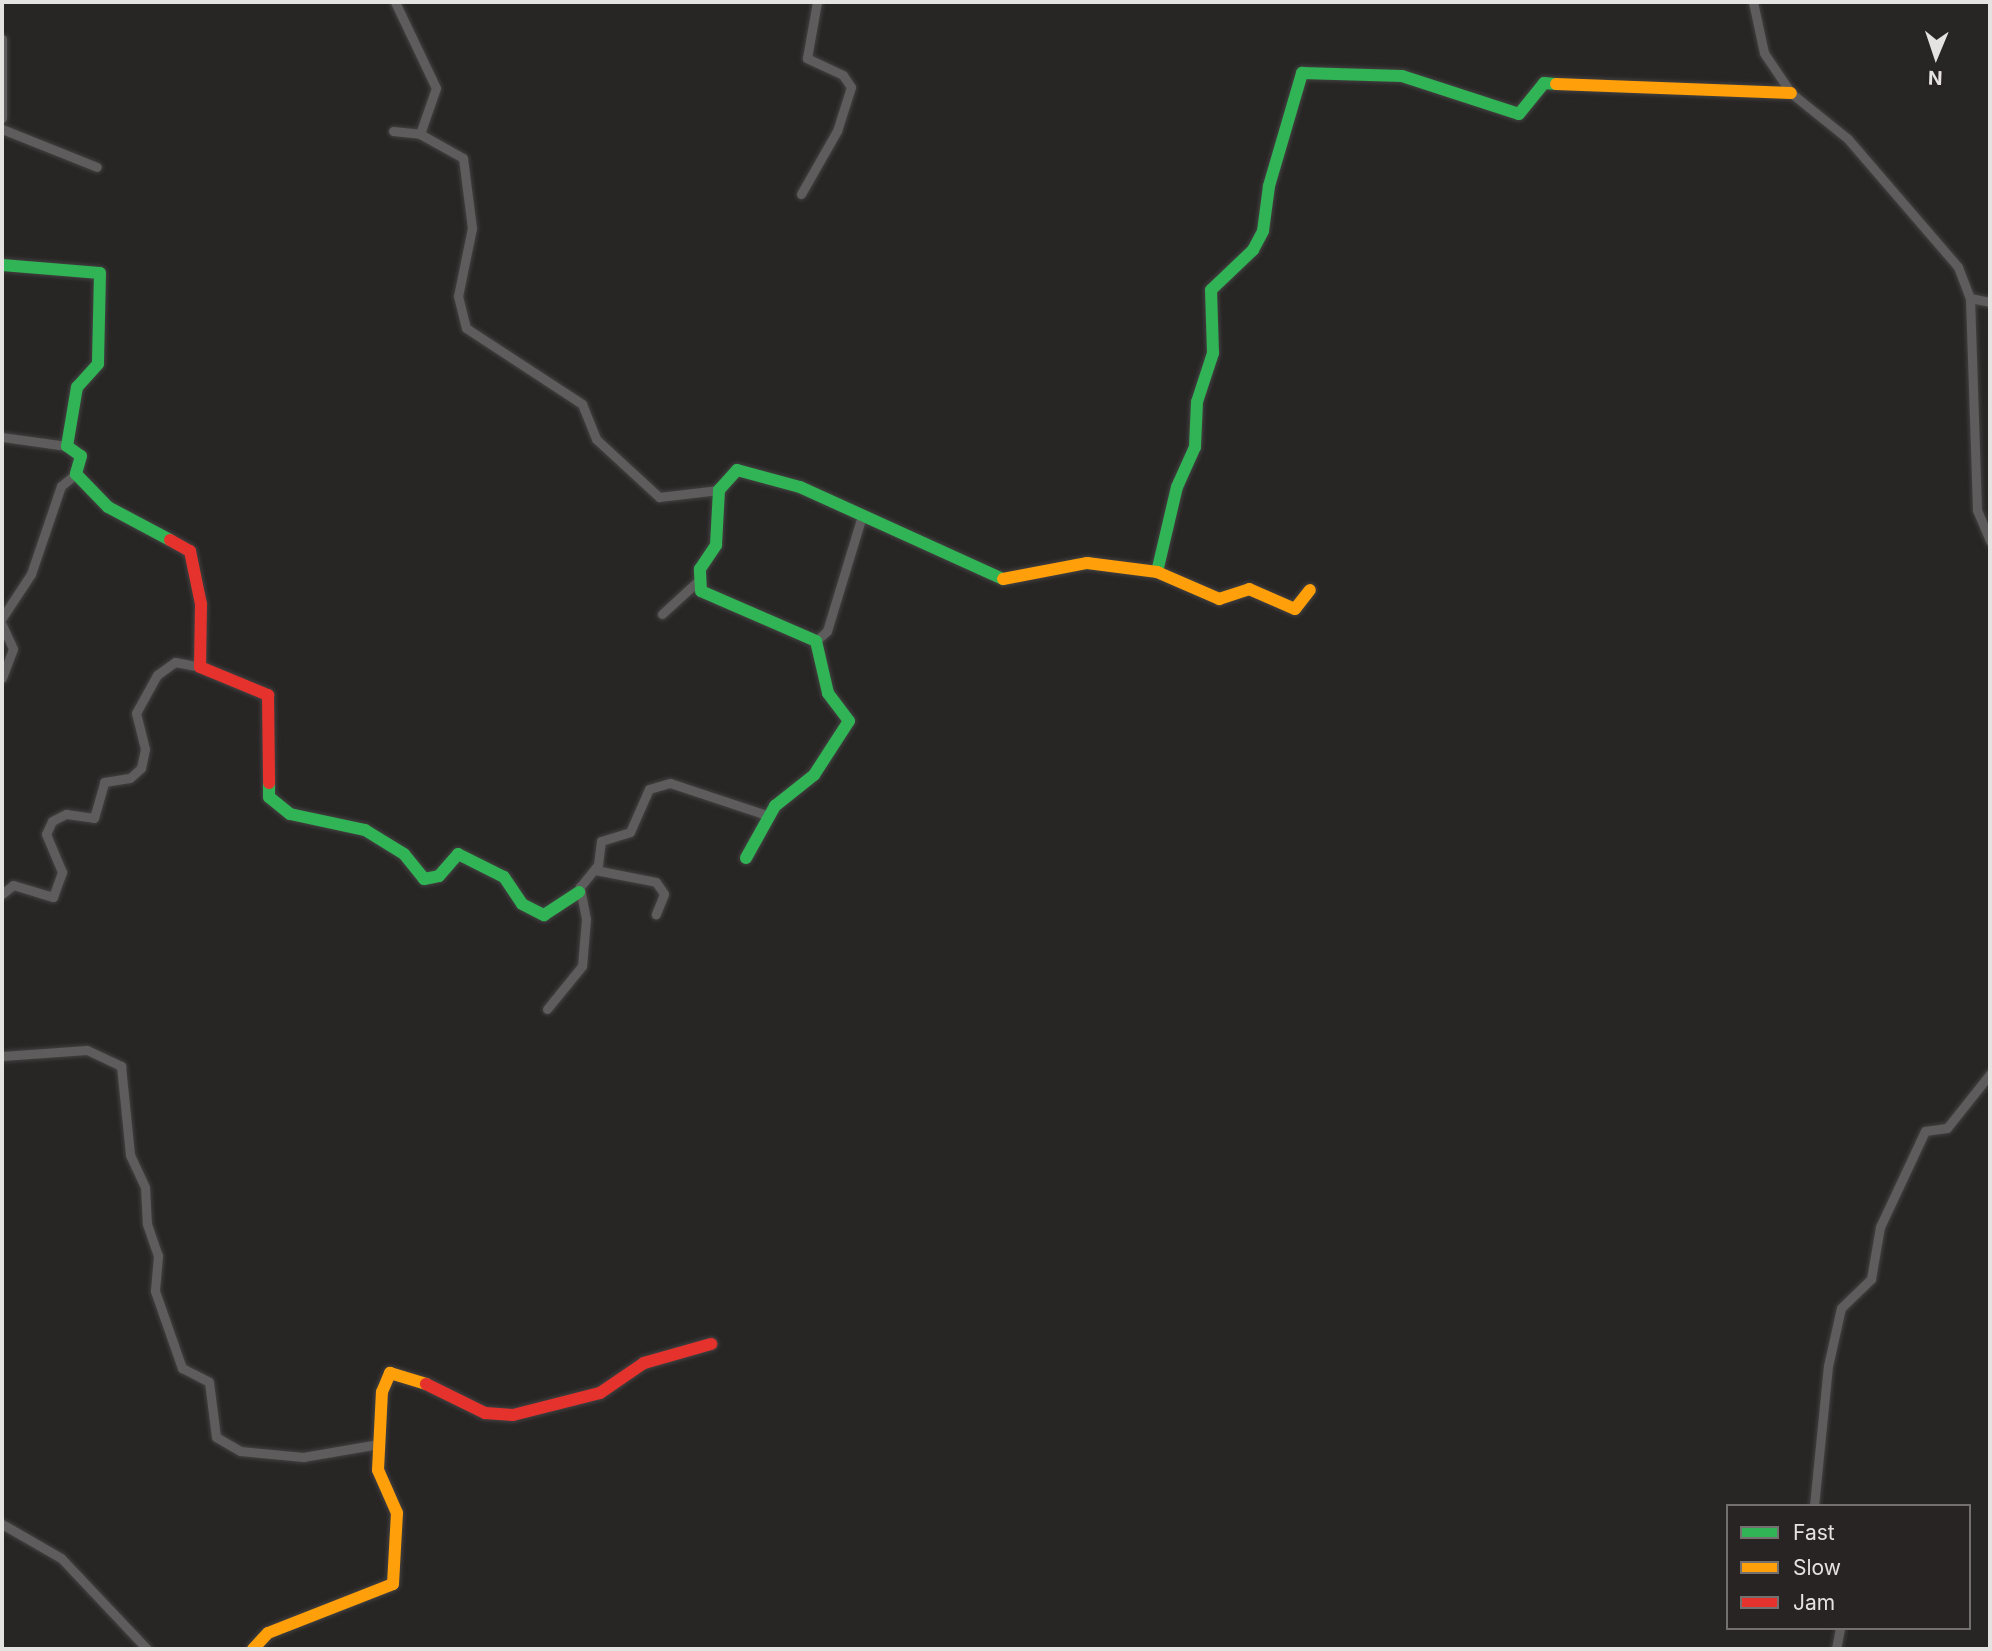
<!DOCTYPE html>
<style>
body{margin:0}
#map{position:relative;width:1992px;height:1651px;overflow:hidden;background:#282525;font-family:Inter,sans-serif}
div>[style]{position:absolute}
.roads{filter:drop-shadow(0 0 2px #434141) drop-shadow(0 0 2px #434141)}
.street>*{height:9px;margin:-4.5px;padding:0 4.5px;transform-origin:4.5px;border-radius:4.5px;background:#5e5c5c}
.fast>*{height:12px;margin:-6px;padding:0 6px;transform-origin:6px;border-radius:6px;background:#30b455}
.slow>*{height:12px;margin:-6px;padding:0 6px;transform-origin:6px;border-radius:6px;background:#ff9f0a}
.jam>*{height:12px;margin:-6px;padding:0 6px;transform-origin:6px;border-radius:6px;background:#e5322d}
span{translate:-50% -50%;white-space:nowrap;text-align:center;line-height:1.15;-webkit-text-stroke:5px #292424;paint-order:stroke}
.frame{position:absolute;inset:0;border:4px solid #e5e2e2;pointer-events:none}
.legend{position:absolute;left:1726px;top:1504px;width:245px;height:126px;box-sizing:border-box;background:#292424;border:2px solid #747070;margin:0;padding:9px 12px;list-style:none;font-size:21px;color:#e5e2e2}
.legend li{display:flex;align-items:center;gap:14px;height:35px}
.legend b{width:35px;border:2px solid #747070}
.north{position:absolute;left:1901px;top:21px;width:70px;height:70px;-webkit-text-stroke:5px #292424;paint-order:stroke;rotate:182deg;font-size:19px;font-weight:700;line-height:28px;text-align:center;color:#e5e2e2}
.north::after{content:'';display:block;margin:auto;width:24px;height:32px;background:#e5e2e2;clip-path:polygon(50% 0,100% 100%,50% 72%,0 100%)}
</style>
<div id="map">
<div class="roads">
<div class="street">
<div style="left:395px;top:2px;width:95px;rotate:64.5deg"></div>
<div style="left:436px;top:88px;width:49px;rotate:109.2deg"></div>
<div style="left:420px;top:134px;width:49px;rotate:29.2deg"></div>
<div style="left:463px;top:158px;width:71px;rotate:82.7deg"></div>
<div style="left:472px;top:228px;width:69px;rotate:101.6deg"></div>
<div style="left:458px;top:296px;width:33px;rotate:76deg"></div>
<div style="left:466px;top:328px;width:139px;rotate:33.2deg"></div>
<div style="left:582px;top:404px;width:38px;rotate:68deg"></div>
<div style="left:596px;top:439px;width:86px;rotate:42.6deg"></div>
<div style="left:659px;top:497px;width:60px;rotate:-6.7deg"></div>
<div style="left:1753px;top:2px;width:52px;rotate:77.8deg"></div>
<div style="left:1764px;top:53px;width:48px;rotate:56deg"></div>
<div style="left:1791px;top:93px;width:73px;rotate:38.9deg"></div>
<div style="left:1848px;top:139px;width:169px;rotate:49.3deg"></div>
<div style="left:1958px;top:267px;width:33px;rotate:69deg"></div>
<div style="left:1970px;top:298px;width:212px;rotate:88.1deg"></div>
<div style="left:1977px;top:510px;width:34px;rotate:67deg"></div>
<div style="left:2px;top:39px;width:79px;rotate:90deg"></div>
<div style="left:2px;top:129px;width:102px;rotate:21.8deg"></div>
<div style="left:393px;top:131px;width:27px;rotate:6deg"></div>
<div style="left:801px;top:194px;width:73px;rotate:-60.3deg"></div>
<div style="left:837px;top:131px;width:46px;rotate:-72.3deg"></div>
<div style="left:851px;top:87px;width:14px;rotate:-124deg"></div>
<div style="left:843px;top:75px;width:40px;rotate:-155deg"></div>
<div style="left:807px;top:58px;width:57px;rotate:-79.9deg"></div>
<div style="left:1970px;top:298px;width:20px;rotate:11deg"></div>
<div style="left:2px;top:437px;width:66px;rotate:7.9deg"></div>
<div style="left:662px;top:614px;width:49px;rotate:-42.5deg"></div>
<div style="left:2px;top:618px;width:53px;rotate:-56.6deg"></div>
<div style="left:31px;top:574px;width:93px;rotate:-71.2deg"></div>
<div style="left:61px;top:486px;width:19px;rotate:-39deg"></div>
<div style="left:2px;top:625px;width:26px;rotate:65deg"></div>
<div style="left:13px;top:649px;width:31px;rotate:111deg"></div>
<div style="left:816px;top:641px;width:15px;rotate:-42deg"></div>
<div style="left:827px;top:631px;width:120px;rotate:-73.1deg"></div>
<div style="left:595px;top:870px;width:62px;rotate:11.1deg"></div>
<div style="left:656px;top:882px;width:14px;rotate:56deg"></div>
<div style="left:664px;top:894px;width:22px;rotate:112deg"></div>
<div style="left:2px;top:894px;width:14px;rotate:-39deg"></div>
<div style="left:13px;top:885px;width:42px;rotate:16.7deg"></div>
<div style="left:53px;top:897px;width:27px;rotate:-70deg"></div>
<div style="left:62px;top:872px;width:41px;rotate:-112.8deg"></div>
<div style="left:46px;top:834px;width:14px;rotate:-65deg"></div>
<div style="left:52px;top:821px;width:16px;rotate:-27deg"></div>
<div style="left:66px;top:814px;width:28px;rotate:8deg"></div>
<div style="left:94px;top:818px;width:37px;rotate:-74deg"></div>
<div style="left:104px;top:782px;width:26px;rotate:-9deg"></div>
<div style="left:130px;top:778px;width:15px;rotate:-42deg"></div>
<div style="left:141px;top:768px;width:19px;rotate:-78deg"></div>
<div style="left:145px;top:749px;width:37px;rotate:-104deg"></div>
<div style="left:136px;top:713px;width:43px;rotate:-61.1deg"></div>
<div style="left:157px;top:675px;width:22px;rotate:-36deg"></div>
<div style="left:175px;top:662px;width:25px;rotate:11deg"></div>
<div style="left:547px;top:1009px;width:55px;rotate:-50.9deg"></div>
<div style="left:582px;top:966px;width:47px;rotate:-85.1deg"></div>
<div style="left:586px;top:919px;width:33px;rotate:-101deg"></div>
<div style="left:580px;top:887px;width:28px;rotate:-51deg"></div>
<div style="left:598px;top:865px;width:24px;rotate:-83deg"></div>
<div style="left:601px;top:841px;width:30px;rotate:-17deg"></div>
<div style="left:630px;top:832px;width:47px;rotate:-66.2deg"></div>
<div style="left:649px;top:789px;width:22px;rotate:-16deg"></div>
<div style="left:670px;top:783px;width:104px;rotate:18.4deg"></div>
<div style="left:2px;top:1056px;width:85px;rotate:-4deg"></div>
<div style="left:87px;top:1050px;width:38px;rotate:25deg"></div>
<div style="left:121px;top:1066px;width:89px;rotate:84.2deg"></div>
<div style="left:130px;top:1155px;width:35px;rotate:65deg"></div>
<div style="left:145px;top:1187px;width:37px;rotate:87deg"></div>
<div style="left:147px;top:1224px;width:34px;rotate:71deg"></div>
<div style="left:158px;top:1256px;width:35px;rotate:95deg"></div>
<div style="left:155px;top:1291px;width:82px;rotate:70.7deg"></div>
<div style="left:182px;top:1368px;width:30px;rotate:27deg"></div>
<div style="left:209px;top:1382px;width:55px;rotate:82.7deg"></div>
<div style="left:216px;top:1437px;width:28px;rotate:30deg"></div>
<div style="left:240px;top:1451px;width:63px;rotate:5.4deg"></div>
<div style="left:303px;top:1457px;width:77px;rotate:-9.7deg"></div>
<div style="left:1814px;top:1506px;width:141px;rotate:-84.3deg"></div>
<div style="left:1828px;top:1366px;width:59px;rotate:-77.4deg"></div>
<div style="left:1841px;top:1308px;width:42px;rotate:-44deg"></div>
<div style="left:1871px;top:1279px;width:53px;rotate:-80.2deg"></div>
<div style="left:1880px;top:1227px;width:106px;rotate:-64.9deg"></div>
<div style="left:1925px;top:1131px;width:22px;rotate:-8deg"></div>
<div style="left:1947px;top:1128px;width:69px;rotate:-51.5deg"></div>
<div style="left:2px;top:1524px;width:68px;rotate:30deg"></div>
<div style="left:61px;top:1558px;width:125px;rotate:46.6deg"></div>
<div style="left:1836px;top:1649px;width:21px;rotate:-79deg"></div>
</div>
<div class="fast">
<div style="left:2px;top:265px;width:98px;rotate:4.7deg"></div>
<div style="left:100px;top:273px;width:91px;rotate:91.3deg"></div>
<div style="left:98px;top:364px;width:31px;rotate:132deg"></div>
<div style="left:77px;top:387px;width:60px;rotate:99.6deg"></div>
<div style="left:67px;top:446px;width:17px;rotate:36deg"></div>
<div style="left:81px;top:456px;width:19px;rotate:106deg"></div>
<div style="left:76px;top:474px;width:46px;rotate:45.9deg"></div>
<div style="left:108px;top:507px;width:70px;rotate:28deg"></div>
<div style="left:1157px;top:572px;width:87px;rotate:-76.8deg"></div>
<div style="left:1177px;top:487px;width:44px;rotate:-65.8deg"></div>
<div style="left:1195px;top:447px;width:45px;rotate:-87.5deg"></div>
<div style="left:1197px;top:402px;width:52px;rotate:-71.9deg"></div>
<div style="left:1213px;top:353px;width:63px;rotate:-91.8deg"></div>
<div style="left:1211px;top:290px;width:58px;rotate:-43.6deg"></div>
<div style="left:1253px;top:250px;width:21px;rotate:-62deg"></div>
<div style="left:1263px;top:231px;width:45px;rotate:-82.4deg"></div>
<div style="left:1269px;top:186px;width:118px;rotate:-73.7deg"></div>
<div style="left:1302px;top:73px;width:100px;rotate:1.7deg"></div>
<div style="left:1402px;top:76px;width:123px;rotate:18deg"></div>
<div style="left:1519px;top:114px;width:40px;rotate:-51deg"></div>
<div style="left:1544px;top:83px;width:12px;rotate:5deg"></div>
<div style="left:269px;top:783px;width:14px;rotate:90deg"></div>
<div style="left:269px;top:797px;width:27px;rotate:39deg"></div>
<div style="left:290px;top:814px;width:77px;rotate:12deg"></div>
<div style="left:365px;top:830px;width:46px;rotate:31.6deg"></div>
<div style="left:404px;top:854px;width:32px;rotate:51deg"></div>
<div style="left:424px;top:879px;width:15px;rotate:-11deg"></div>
<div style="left:439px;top:876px;width:29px;rotate:-49deg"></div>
<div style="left:458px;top:854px;width:51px;rotate:26.6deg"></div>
<div style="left:504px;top:877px;width:32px;rotate:56deg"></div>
<div style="left:522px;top:904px;width:25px;rotate:27deg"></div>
<div style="left:544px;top:915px;width:42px;rotate:-33.3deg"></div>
<div style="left:746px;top:858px;width:60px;rotate:-60.9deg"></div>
<div style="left:775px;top:806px;width:50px;rotate:-38.5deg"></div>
<div style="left:814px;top:775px;width:64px;rotate:-57.1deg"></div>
<div style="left:849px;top:721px;width:35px;rotate:-127deg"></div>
<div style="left:828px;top:693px;width:53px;rotate:-103deg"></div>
<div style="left:816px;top:641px;width:125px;rotate:-156.5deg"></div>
<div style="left:701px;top:591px;width:22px;rotate:-93deg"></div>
<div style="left:700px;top:569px;width:29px;rotate:-56deg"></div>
<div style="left:716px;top:545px;width:55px;rotate:-86.9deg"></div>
<div style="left:719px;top:490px;width:27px;rotate:-48deg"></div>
<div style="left:737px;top:470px;width:65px;rotate:15.1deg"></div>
<div style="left:800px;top:487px;width:223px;rotate:24.4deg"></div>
</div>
<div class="slow">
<div style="left:1556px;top:84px;width:235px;rotate:2.2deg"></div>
<div style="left:1003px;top:579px;width:86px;rotate:-10.8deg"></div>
<div style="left:1087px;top:563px;width:71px;rotate:7.3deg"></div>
<div style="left:1157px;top:572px;width:68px;rotate:23.5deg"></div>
<div style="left:1219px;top:599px;width:32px;rotate:-18deg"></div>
<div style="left:1249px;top:589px;width:50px;rotate:23.5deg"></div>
<div style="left:1295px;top:609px;width:24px;rotate:-52deg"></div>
<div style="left:253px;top:1649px;width:22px;rotate:-47deg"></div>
<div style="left:268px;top:1633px;width:134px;rotate:-21.4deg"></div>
<div style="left:393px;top:1584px;width:71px;rotate:-86.8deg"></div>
<div style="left:397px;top:1513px;width:47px;rotate:-113.8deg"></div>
<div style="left:378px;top:1470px;width:78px;rotate:-87.1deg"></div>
<div style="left:382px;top:1392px;width:21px;rotate:-67deg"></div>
<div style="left:390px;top:1373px;width:38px;rotate:17deg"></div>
</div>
<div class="jam">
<div style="left:170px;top:540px;width:23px;rotate:29deg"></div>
<div style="left:190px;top:551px;width:54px;rotate:78.3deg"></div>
<div style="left:201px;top:604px;width:63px;rotate:90.9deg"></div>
<div style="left:200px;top:667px;width:74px;rotate:22.4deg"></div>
<div style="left:268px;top:695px;width:88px;rotate:89.3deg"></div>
<div style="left:426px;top:1384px;width:66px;rotate:26.2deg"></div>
<div style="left:485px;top:1413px;width:28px;rotate:4deg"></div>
<div style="left:513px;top:1415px;width:90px;rotate:-14.2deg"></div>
<div style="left:600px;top:1393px;width:53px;rotate:-34.3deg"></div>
<div style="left:644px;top:1363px;width:70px;rotate:-15.8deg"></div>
</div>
</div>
<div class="frame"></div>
<ul class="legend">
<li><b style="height:9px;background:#30b455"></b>Fast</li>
<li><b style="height:9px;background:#ff9f0a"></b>Slow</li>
<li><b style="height:9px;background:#e5322d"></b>Jam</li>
</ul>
<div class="north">N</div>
</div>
